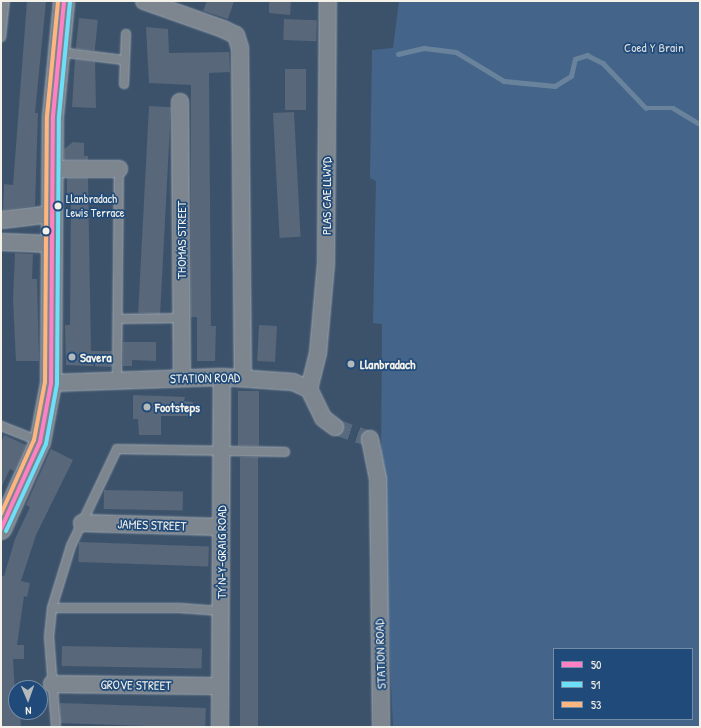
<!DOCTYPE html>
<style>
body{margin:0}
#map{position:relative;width:701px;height:728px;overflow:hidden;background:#3c526a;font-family:"Patrick Hand",sans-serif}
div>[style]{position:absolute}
.green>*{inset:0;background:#446589}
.stream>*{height:4.5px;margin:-2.25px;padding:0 2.25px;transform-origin:2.25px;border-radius:2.25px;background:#6a839d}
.building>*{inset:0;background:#586779;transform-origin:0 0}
.minor-tunnel>*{height:16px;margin-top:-8px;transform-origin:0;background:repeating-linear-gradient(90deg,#586a7d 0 16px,transparent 0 24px)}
.roads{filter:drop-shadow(0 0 1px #9fa8b2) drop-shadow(0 0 1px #9fa8b2)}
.service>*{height:8px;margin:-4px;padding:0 4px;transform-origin:4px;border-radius:4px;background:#7d868e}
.minor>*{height:16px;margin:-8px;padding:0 8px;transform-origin:8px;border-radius:8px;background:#7d868e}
.tertiary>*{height:20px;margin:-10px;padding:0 10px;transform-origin:10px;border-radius:10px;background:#7d868e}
.bus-1>*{height:4px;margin:-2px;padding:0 2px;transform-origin:2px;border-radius:2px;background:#ff80c5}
.bus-2>*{height:4px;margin:-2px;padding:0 2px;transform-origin:2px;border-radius:2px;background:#6ddff8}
.bus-3>*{height:4px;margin:-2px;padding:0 2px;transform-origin:2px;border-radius:2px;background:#ffb580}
.dots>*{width:11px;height:11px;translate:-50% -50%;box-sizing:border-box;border:2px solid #1f4a7a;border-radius:50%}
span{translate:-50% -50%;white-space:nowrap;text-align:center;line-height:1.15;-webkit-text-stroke:3.5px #1f4a7a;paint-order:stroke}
.bus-label{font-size:12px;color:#f4f1e8}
.left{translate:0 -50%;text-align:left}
.park-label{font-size:13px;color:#dadcda}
.street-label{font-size:13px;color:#f4f1e8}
.poi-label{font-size:13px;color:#f4f1e8;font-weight:700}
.frame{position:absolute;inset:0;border:2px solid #f4f1e8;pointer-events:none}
.legend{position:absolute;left:553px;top:648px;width:140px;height:72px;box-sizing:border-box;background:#1f4a7a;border:1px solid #748da6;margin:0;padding:5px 7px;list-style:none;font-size:12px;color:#f4f1e8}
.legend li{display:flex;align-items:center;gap:8px;height:20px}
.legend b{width:20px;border:1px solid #748da6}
.north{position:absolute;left:8px;top:680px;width:40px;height:40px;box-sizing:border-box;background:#1f4a7a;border:1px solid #748da6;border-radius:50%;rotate:178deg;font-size:11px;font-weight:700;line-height:16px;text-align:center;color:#f4f1e8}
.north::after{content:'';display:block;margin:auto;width:14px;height:18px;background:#b4b9bc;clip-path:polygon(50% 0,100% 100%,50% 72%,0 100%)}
</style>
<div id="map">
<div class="green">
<div style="clip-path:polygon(evenodd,399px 1px,700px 1px,700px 727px,393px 727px,381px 461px,382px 324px,373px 323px,376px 181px,370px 178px,372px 50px,393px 48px,399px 1px,554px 649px,692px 649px,692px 719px,554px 719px,554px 649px)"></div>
</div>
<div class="stream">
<div style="left:398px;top:54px;width:27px;rotate:-13deg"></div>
<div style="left:424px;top:48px;width:32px;rotate:7deg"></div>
<div style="left:456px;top:52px;width:56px;rotate:31.1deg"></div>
<div style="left:504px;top:81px;width:51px;rotate:5.6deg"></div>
<div style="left:555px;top:86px;width:19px;rotate:-32deg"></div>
<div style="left:571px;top:76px;width:17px;rotate:-77deg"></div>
<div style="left:575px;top:59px;width:13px;rotate:-18deg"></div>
<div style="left:587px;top:55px;width:18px;rotate:27deg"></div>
<div style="left:603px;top:63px;width:62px;rotate:46.3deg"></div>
<div style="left:646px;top:108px;width:27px"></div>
<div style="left:673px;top:108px;width:31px;rotate:31deg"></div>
</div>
<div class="building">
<div style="clip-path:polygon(27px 1px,46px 1px,35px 113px,38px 113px,35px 206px,3px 210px,4px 184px,13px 185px)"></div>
<div style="clip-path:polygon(207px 1px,234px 1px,228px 19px,203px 11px)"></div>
<div style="clip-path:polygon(269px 1px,291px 1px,290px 15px,269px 13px)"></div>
<div style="left:79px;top:18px;width:19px;height:31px;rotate:6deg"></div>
<div style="left:284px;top:19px;width:33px;height:21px;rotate:2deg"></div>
<div style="clip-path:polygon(146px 27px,168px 29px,169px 53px,229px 52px,230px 72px,209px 73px,211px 326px,216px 326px,215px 361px,197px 361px,197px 317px,191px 317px,191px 85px,149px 83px)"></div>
<div style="clip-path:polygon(75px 59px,95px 62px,96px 108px,72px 107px)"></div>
<div style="left:285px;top:69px;width:21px;height:41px"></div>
<div style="left:149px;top:106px;width:22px;height:207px;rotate:3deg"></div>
<div style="left:294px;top:112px;width:125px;height:21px;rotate:87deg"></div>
<div style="clip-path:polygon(73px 142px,84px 143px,84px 156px,88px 156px,88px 160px,64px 160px,64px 149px)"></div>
<div style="clip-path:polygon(67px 178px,88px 178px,91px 351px,112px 351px,112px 367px,66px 365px,65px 325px,70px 325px,71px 198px,67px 198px)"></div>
<div style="clip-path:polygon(15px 253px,33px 254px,32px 279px,37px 279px,39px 361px,16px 361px,13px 300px)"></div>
<div style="left:259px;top:325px;width:18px;height:36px;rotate:3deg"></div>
<div style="clip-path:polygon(123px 342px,156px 342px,156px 361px,132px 360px,132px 366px,123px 366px)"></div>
<div style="left:238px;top:391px;width:21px;height:55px"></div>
<div style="clip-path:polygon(133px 395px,185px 397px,184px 401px,193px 402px,193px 416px,161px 416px,161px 435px,139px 435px,138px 419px,133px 419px)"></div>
<div style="clip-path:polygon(4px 435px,26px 445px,14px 471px,10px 469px,1px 488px,1px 443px)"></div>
<div style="clip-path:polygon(51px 449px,73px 460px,36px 535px,21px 581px,30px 583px,27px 597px,24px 596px,17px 645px,24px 645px,24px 659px,13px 659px,16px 712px,20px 712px,21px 727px,1px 727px,1px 576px,4px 576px,15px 539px,30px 507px,26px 505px)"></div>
<div style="left:240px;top:457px;width:18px;height:270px"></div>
<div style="left:104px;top:490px;width:79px;height:19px;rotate:1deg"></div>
<div style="left:79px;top:542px;width:130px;height:20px;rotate:2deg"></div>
<div style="left:62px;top:646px;width:140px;height:20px;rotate:1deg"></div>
<div style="left:60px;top:703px;width:146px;height:20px;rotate:2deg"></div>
</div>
<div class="minor-tunnel">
<div style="left:335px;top:427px;width:37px;rotate:19deg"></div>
</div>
<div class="roads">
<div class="service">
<div style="left:1px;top:37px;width:36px;rotate:-84deg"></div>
<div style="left:59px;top:52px;width:65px;rotate:7deg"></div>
<div style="left:124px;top:84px;width:50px;rotate:-87.7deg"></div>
<div style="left:118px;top:319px;width:63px;rotate:-0.9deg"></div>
<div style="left:117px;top:380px;width:211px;rotate:-89.5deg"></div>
<div style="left:1px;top:426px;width:41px;rotate:21.5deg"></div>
<div style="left:52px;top:608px;width:127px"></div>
<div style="left:179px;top:608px;width:42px;rotate:4.1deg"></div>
<div style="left:56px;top:727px;width:90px;rotate:-94.4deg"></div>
<div style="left:49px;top:637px;width:29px;rotate:-84deg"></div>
<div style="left:52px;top:608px;width:65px;rotate:-73deg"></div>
<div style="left:71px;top:546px;width:107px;rotate:-64.6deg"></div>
<div style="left:117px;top:449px;width:168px;rotate:1deg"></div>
</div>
<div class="minor">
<div style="left:144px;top:1px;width:84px;rotate:19.5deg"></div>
<div style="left:223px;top:29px;width:14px;rotate:25deg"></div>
<div style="left:236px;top:35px;width:14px;rotate:73deg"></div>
<div style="left:240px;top:48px;width:329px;rotate:89.5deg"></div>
<div style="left:180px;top:102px;width:276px;rotate:89.6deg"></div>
<div style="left:52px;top:169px;width:67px"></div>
<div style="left:1px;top:220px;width:51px;rotate:-6.7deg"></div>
<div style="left:1px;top:242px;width:51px;rotate:2.2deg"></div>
<div style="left:51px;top:383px;width:171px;rotate:-2deg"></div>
<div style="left:222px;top:377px;width:71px;rotate:4deg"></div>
<div style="left:293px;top:382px;width:17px;rotate:24deg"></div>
<div style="left:309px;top:389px;width:32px;rotate:64deg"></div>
<div style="left:323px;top:418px;width:15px;rotate:37deg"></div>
<div style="left:309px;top:389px;width:37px;rotate:-76deg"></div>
<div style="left:318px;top:353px;width:90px;rotate:-84.9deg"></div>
<div style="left:326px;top:263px;width:262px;rotate:-89.6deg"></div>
<div style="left:370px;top:439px;width:41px;rotate:78.7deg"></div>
<div style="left:378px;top:479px;width:248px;rotate:89.3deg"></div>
<div style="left:82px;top:523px;width:139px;rotate:1.6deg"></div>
<div style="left:52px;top:684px;width:168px;rotate:0.7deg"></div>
<div style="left:220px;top:727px;width:350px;rotate:-89.7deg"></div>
</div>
<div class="tertiary">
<div style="left:1px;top:529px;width:95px;rotate:-65.9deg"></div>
<div style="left:40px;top:442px;width:60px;rotate:-79.4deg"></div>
<div style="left:51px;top:383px;width:267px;rotate:-89.6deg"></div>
<div style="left:53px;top:116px;width:116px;rotate:-84.5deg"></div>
</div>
</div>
<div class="bus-1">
<div style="left:1px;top:529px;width:95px;rotate:-65.9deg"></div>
<div style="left:40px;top:442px;width:60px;rotate:-79.4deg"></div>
<div style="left:51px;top:383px;width:267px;rotate:-89.6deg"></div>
<div style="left:53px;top:116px;width:116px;rotate:-84.5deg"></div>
</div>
<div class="bus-2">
<div style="left:6px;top:531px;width:96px;rotate:-65.3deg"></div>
<div style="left:46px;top:444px;width:61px;rotate:-79.6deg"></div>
<div style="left:57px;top:384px;width:268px;rotate:-89.6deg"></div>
<div style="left:59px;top:116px;width:115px;rotate:-84.5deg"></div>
</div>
<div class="bus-3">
<div style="left:1px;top:514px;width:81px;rotate:-66deg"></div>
<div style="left:34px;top:440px;width:59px;rotate:-79.3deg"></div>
<div style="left:45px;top:382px;width:266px;rotate:-89.6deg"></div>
<div style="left:47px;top:116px;width:116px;rotate:-84.5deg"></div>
</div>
<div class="dots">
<div style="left:58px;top:206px;background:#f4f1e8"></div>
<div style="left:46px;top:231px;background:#f4f1e8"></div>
<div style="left:72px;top:357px;background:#b4b9bc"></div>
<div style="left:351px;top:364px;background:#b4b9bc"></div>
<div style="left:147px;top:407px;background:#b4b9bc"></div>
</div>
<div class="bus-label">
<span class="left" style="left:66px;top:206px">Llanbradach<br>Lewis Terrace</span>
</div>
<div class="park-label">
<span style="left:654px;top:47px">Coed Y Brain</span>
</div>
<div class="street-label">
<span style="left:326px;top:196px;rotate:-90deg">PLAS CAE LLWYD</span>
<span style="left:181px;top:240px;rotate:-90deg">THOMAS STREET</span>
<span style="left:205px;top:378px;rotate:-1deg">STATION ROAD</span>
<span style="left:152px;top:525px;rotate:2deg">JAMES STREET</span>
<span style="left:221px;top:552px;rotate:-90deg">TY'N-Y-GRAIG ROAD</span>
<span style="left:380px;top:654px;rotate:-92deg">STATION ROAD</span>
<span style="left:136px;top:685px;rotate:1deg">GROVE STREET</span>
</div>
<div class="poi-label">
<span class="left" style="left:80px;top:357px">Savera</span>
<span class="left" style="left:360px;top:364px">Llanbradach</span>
<span class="left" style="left:155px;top:407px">Footsteps</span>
</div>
<div class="frame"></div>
<ul class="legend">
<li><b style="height:5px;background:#ff80c5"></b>50</li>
<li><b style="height:5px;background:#6ddff8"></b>51</li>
<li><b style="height:5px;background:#ffb580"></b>53</li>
</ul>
<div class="north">N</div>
</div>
